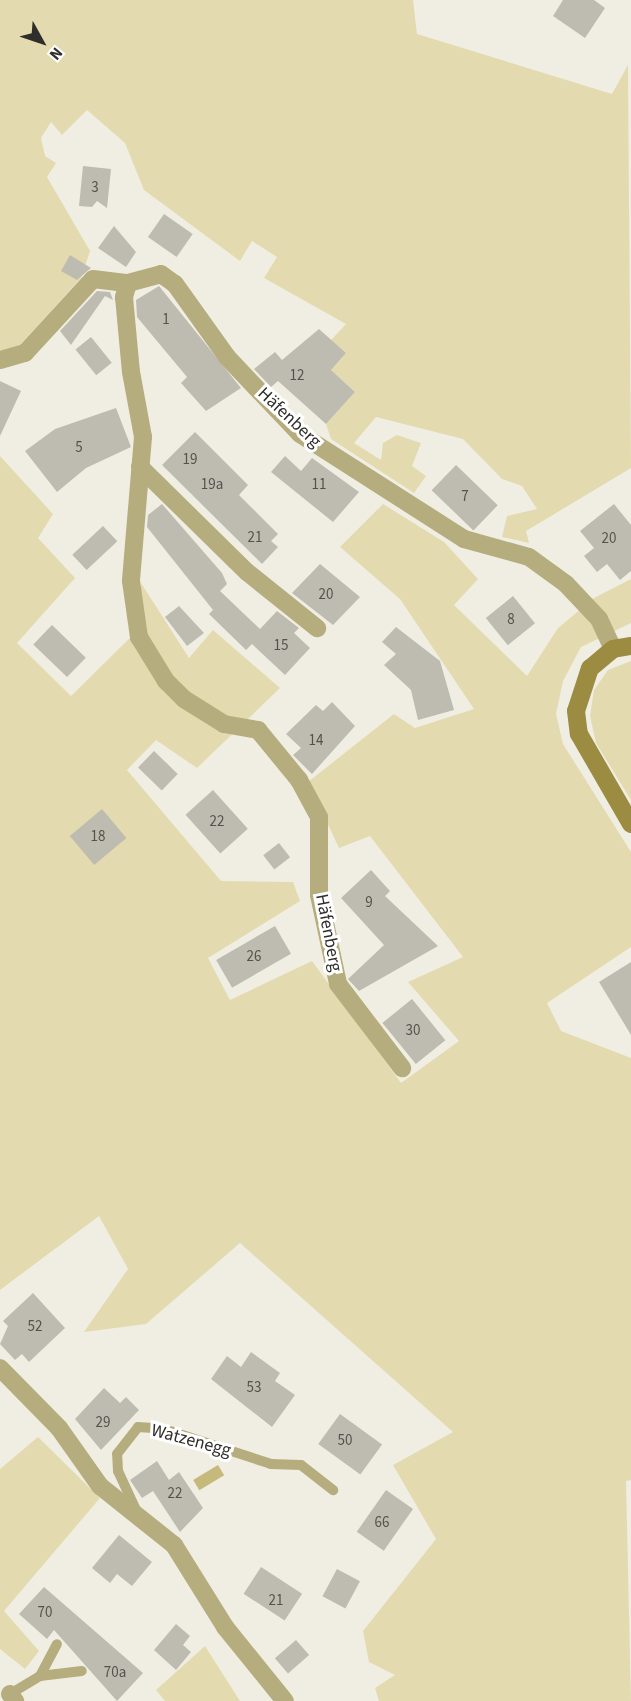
<!DOCTYPE html>
<meta charset="utf-8">
<style>
body{margin:0}
#map{position:relative;width:631px;height:1701px;overflow:hidden;background:#f0eee2;font-family:"Source Sans 3",sans-serif}
div>[style]{position:absolute}
.green>*{inset:0;background:#e3dbaf}
.water>*{inset:0;background:#c5b97b;transform-origin:0 0}
.building>*{inset:0;background:#bebcb1;transform-origin:0 0}
.service>*{height:10px;margin:-5px;padding:0 5px;transform-origin:5px;border-radius:5px;background:#b6ad7e}
.minor>*{height:18px;margin:-9px;padding:0 9px;transform-origin:9px;border-radius:9px;background:#b6ad7e}
.secondary>*{height:18px;margin:-9px;padding:0 9px;transform-origin:9px;border-radius:9px;background:#9b8c42}
span{translate:-50% -50%;white-space:nowrap;text-align:center;line-height:1.15;-webkit-text-stroke:6px #fff;paint-order:stroke}
.number-label{font-size:15px;color:#53524c}
.number-label span{-webkit-text-stroke-width:0}
.street-label{font-size:18px;color:#2f2e2a}
.north{position:absolute;left:12px;top:12px;width:60px;height:60px;-webkit-text-stroke:4px #fff;paint-order:stroke;rotate:130deg;font-size:16px;font-weight:700;line-height:24px;text-align:center;color:#2f2e2a}
.north::after{content:'';display:block;margin:auto;width:21px;height:27px;background:#2f2e2a;clip-path:polygon(50% 0,100% 100%,50% 72%,0 100%)}
</style>
<div id="map">
<div class="green">
<div style="clip-path:polygon(0 0,413px 0,417px 34px,612px 94px,628px 65px,631px 468px,526px 531px,529px 543px,502px 537px,507px 516px,537px 509px,522px 486px,502px 479px,463px 439px,376px 417px,354px 443px,381px 460px,383px 443px,397px 435px,421px 443px,412px 466px,426px 476px,414px 493px,331px 439px,326px 424px,355px 392px,331px 370px,346px 353px,331px 340px,346px 324px,264px 278px,277px 257px,252px 241px,240px 261px,144px 190px,125px 143px,87px 110px,62px 135px,51px 122px,41px 138px,45px 156px,56px 163px,47px 177px,90px 251px,81px 278px,20px 345px,0 352px)"></div>
<div style="clip-path:polygon(0 456px,53px 514px,38px 538px,75px 578px,17px 643px,71px 696px,141px 627px,141px 583px,189px 658px,213px 630px,280px 688px,197px 768px,156px 740px,127px 770px,221px 881px,293px 882px,300px 901px,208px 958px,230px 1000px,312px 961px,401px 1083px,459px 1041px,408px 982px,463px 957px,370px 836px,339px 848px,308px 782px,394px 714px,415px 728px,474px 709px,400px 599px,340px 547px,383px 504px,444px 542px,478px 579px,454px 605px,527px 676px,558px 628px,594px 598px,631px 579px,631px 623px,581px 647px,563px 681px,556px 714px,563px 744px,631px 852px,631px 947px,547px 1003px,561px 1031px,631px 1058px,631px 1480px,626px 1481px,631px 1701px,379px 1701px,375px 1688px,395px 1675px,369px 1662px,363px 1631px,436px 1539px,393px 1465px,453px 1432px,240px 1243px,146px 1324px,84px 1332px,128px 1269px,99px 1216px,0 1290px)"></div>
<div style="clip-path:polygon(631px 661px,631px 800px,596px 743px,590px 716px,594px 690px,608px 670px)"></div>
<div style="clip-path:polygon(38px 1437px,100px 1498px,4px 1611px,39px 1651px,25px 1669px,0 1649px,0 1469px)"></div>
<div style="clip-path:polygon(205px 1646px,240px 1701px,165px 1701px,156px 1690px)"></div>
</div>
<div class="water">
<div style="left:218px;top:1465px;width:12px;height:29px;rotate:59deg"></div>
</div>
<div class="building">
<div style="clip-path:polygon(563px 0,594px 0,605px 8px,585px 38px,553px 16px)"></div>
<div style="clip-path:polygon(83px 166px,111px 169px,107px 208px,97px 201px,92px 207px,79px 206px)"></div>
<div style="left:164px;top:214px;width:35px;height:28px;rotate:35deg"></div>
<div style="clip-path:polygon(114px 226px,136px 252px,126px 267px,98px 248px)"></div>
<div style="clip-path:polygon(70px 255px,91px 268px,77px 280px,61px 271px)"></div>
<div style="clip-path:polygon(159px 286px,241px 388px,206px 411px,181px 383px,187px 377px,137px 317px,136px 300px)"></div>
<div style="clip-path:polygon(97px 291px,110px 292px,113px 300px,105px 296px,71px 345px,60px 331px)"></div>
<div style="clip-path:polygon(319px 329px,346px 353px,331px 370px,355px 392px,326px 424px,278px 381px,271px 387px,254px 369px,275px 352px,282px 360px)"></div>
<div style="left:91px;top:337px;width:33px;height:20px;rotate:51deg"></div>
<div style="clip-path:polygon(0 381px,21px 391px,0 436px)"></div>
<div style="clip-path:polygon(116px 408px,131px 447px,86px 468px,57px 492px,25px 451px,55px 429px)"></div>
<div style="clip-path:polygon(195px 432px,248px 485px,239px 495px,278px 534px,271px 541px,278px 547px,262px 564px,162px 465px)"></div>
<div style="clip-path:polygon(285px 456px,301px 471px,312px 458px,359px 492px,333px 522px,271px 472px)"></div>
<div style="left:456px;top:465px;width:58px;height:35px;rotate:44deg"></div>
<div style="clip-path:polygon(162px 504px,222px 573px,227px 584px,220px 591px,260px 629px,277px 611px,299px 628px,294px 633px,310px 648px,285px 675px,252px 644px,246px 650px,209px 614px,213px 610px,147px 527px,148px 515px)"></div>
<div style="clip-path:polygon(614px 504px,631px 525px,631px 571px,620px 580px,607px 564px,597px 572px,584px 556px,594px 548px,580px 531px)"></div>
<div style="left:103px;top:526px;width:21px;height:42px;rotate:47deg"></div>
<div style="clip-path:polygon(320px 564px,360px 597px,333px 625px,292px 593px)"></div>
<div style="left:513px;top:596px;width:35px;height:35px;rotate:51deg"></div>
<div style="clip-path:polygon(179px 606px,204px 633px,187px 646px,165px 617px)"></div>
<div style="left:52px;top:625px;width:47px;height:27px;rotate:44deg"></div>
<div style="clip-path:polygon(396px 627px,440px 661px,454px 710px,418px 720px,411px 690px,384px 665px,396px 654px,382px 642px)"></div>
<div style="clip-path:polygon(332px 702px,355px 726px,312px 774px,293px 755px,301px 748px,286px 734px,316px 705px,323px 711px)"></div>
<div style="left:154px;top:751px;width:33px;height:23px;rotate:44deg"></div>
<div style="left:213px;top:790px;width:52px;height:37px;rotate:48deg"></div>
<div style="left:102px;top:809px;width:38px;height:42px;rotate:50deg"></div>
<div style="left:279px;top:843px;width:18px;height:20px;rotate:52deg"></div>
<div style="clip-path:polygon(371px 870px,390px 891px,385px 896px,438px 946px,359px 991px,348px 979px,384px 945px,341px 898px)"></div>
<div style="left:275px;top:926px;width:32px;height:68px;rotate:60deg"></div>
<div style="clip-path:polygon(631px 962px,631px 1035px,599px 982px)"></div>
<div style="left:412px;top:999px;width:53px;height:38px;rotate:51deg"></div>
<div style="clip-path:polygon(33px 1293px,65px 1328px,29px 1362px,22px 1354px,15px 1360px,0 1344px,8px 1326px,3px 1321px)"></div>
<div style="clip-path:polygon(251px 1352px,280px 1373px,275px 1381px,295px 1395px,272px 1427px,211px 1379px,227px 1356px,241px 1367px)"></div>
<div style="clip-path:polygon(104px 1388px,120px 1403px,126px 1397px,139px 1410px,101px 1450px,75px 1419px)"></div>
<div style="left:340px;top:1414px;width:52px;height:37px;rotate:36deg"></div>
<div style="clip-path:polygon(157px 1461px,169px 1480px,179px 1472px,203px 1508px,180px 1532px,153px 1491px,142px 1498px,130px 1480px)"></div>
<div style="left:386px;top:1490px;width:33px;height:51px;rotate:35deg"></div>
<div style="clip-path:polygon(119px 1535px,152px 1562px,132px 1586px,117px 1574px,110px 1583px,92px 1568px)"></div>
<div style="left:261px;top:1567px;width:49px;height:32px;rotate:33deg"></div>
<div style="left:337px;top:1569px;width:26px;height:31px;rotate:28deg"></div>
<div style="clip-path:polygon(44px 1587px,143px 1673px,117px 1701px,54px 1630px,47px 1639px,19px 1614px)"></div>
<div style="clip-path:polygon(176px 1624px,190px 1636px,183px 1645px,191px 1652px,176px 1670px,154px 1650px)"></div>
<div style="left:296px;top:1640px;width:20px;height:28px;rotate:49deg"></div>
</div>
<div class="service">
<div style="left:137px;top:1512px;width:45px;rotate:-114.9deg"></div>
<div style="left:118px;top:1471px;width:17px;rotate:-93deg"></div>
<div style="left:117px;top:1454px;width:34px;rotate:-52deg"></div>
<div style="left:138px;top:1427px;width:26px;rotate:4deg"></div>
<div style="left:164px;top:1429px;width:113px;rotate:18.1deg"></div>
<div style="left:271px;top:1464px;width:30px;rotate:2deg"></div>
<div style="left:301px;top:1465px;width:41px;rotate:38deg"></div>
<div style="left:40px;top:1676px;width:36px;rotate:-62deg"></div>
<div style="left:10px;top:1694px;width:35px;rotate:-31deg"></div>
<div style="left:40px;top:1676px;width:42px;rotate:-6.8deg"></div>
</div>
<div class="minor">
<div style="left:128px;top:283px;width:15px;rotate:106deg"></div>
<div style="left:124px;top:297px;width:75px;rotate:84.7deg"></div>
<div style="left:131px;top:372px;width:66px;rotate:79.5deg"></div>
<div style="left:143px;top:437px;width:144px;rotate:94.8deg"></div>
<div style="left:131px;top:581px;width:57px;rotate:81.9deg"></div>
<div style="left:139px;top:637px;width:52px;rotate:58.5deg"></div>
<div style="left:166px;top:681px;width:25px;rotate:45deg"></div>
<div style="left:184px;top:699px;width:47px;rotate:32deg"></div>
<div style="left:224px;top:724px;width:35px;rotate:10deg"></div>
<div style="left:258px;top:730px;width:65px;rotate:50.6deg"></div>
<div style="left:299px;top:780px;width:42px;rotate:61.6deg"></div>
<div style="left:319px;top:817px;width:78px;rotate:90deg"></div>
<div style="left:319px;top:895px;width:91px;rotate:77.9deg"></div>
<div style="left:338px;top:984px;width:106px;rotate:52.7deg"></div>
<div style="left:0;top:360px;width:26px;rotate:-16deg"></div>
<div style="left:25px;top:353px;width:100px;rotate:-47.4deg"></div>
<div style="left:93px;top:279px;width:35px;rotate:7deg"></div>
<div style="left:128px;top:283px;width:34px;rotate:-15deg"></div>
<div style="left:161px;top:274px;width:17px;rotate:36deg"></div>
<div style="left:175px;top:284px;width:90px;rotate:54.5deg"></div>
<div style="left:227px;top:357px;width:106px;rotate:46.5deg"></div>
<div style="left:300px;top:434px;width:195px;rotate:32.6deg"></div>
<div style="left:464px;top:539px;width:67px;rotate:15.5deg"></div>
<div style="left:529px;top:557px;width:46px;rotate:36.1deg"></div>
<div style="left:566px;top:584px;width:48px;rotate:46.7deg"></div>
<div style="left:599px;top:619px;width:33px;rotate:65deg"></div>
<div style="left:140px;top:467px;width:150px;rotate:44.5deg"></div>
<div style="left:247px;top:572px;width:90px;rotate:38.7deg"></div>
<div style="left:0;top:1368px;width:84px;rotate:45.5deg"></div>
<div style="left:59px;top:1428px;width:71px;rotate:54.7deg"></div>
<div style="left:100px;top:1486px;width:95px;rotate:38.6deg"></div>
<div style="left:174px;top:1545px;width:97px;rotate:58.1deg"></div>
<div style="left:225px;top:1627px;width:95px;rotate:51deg"></div>
<div style="left:10px;top:1694px;width:9px;rotate:54deg"></div>
</div>
<div class="secondary">
<div style="left:631px;top:646px;width:18px;rotate:171deg"></div>
<div style="left:613px;top:649px;width:30px;rotate:140deg"></div>
<div style="left:590px;top:668px;width:45px;rotate:108deg"></div>
<div style="left:576px;top:711px;width:23px;rotate:83deg"></div>
<div style="left:579px;top:734px;width:104px;rotate:60deg"></div>
</div>
<div class="number-label">
<span style="left:95px;top:188px">3</span>
<span style="left:166px;top:320px">1</span>
<span style="left:297px;top:376px">12</span>
<span style="left:79px;top:448px">5</span>
<span style="left:190px;top:460px">19</span>
<span style="left:212px;top:485px">19a</span>
<span style="left:319px;top:485px">11</span>
<span style="left:465px;top:497px">7</span>
<span style="left:255px;top:538px">21</span>
<span style="left:609px;top:539px">20</span>
<span style="left:326px;top:595px">20</span>
<span style="left:511px;top:620px">8</span>
<span style="left:281px;top:646px">15</span>
<span style="left:316px;top:741px">14</span>
<span style="left:217px;top:822px">22</span>
<span style="left:98px;top:837px">18</span>
<span style="left:369px;top:903px">9</span>
<span style="left:254px;top:957px">26</span>
<span style="left:413px;top:1031px">30</span>
<span style="left:35px;top:1327px">52</span>
<span style="left:254px;top:1388px">53</span>
<span style="left:103px;top:1423px">29</span>
<span style="left:345px;top:1441px">50</span>
<span style="left:175px;top:1494px">22</span>
<span style="left:382px;top:1523px">66</span>
<span style="left:276px;top:1601px">21</span>
<span style="left:45px;top:1613px">70</span>
<span style="left:115px;top:1673px">70a</span>
</div>
<div class="street-label">
<span style="left:289px;top:418px;rotate:43deg">Häfenberg</span>
<span style="left:328px;top:933px;rotate:79deg">Häfenberg</span>
<span style="left:191px;top:1441px;rotate:15deg">Watzenegg</span>
</div>
<div class="north">N</div>
</div>
